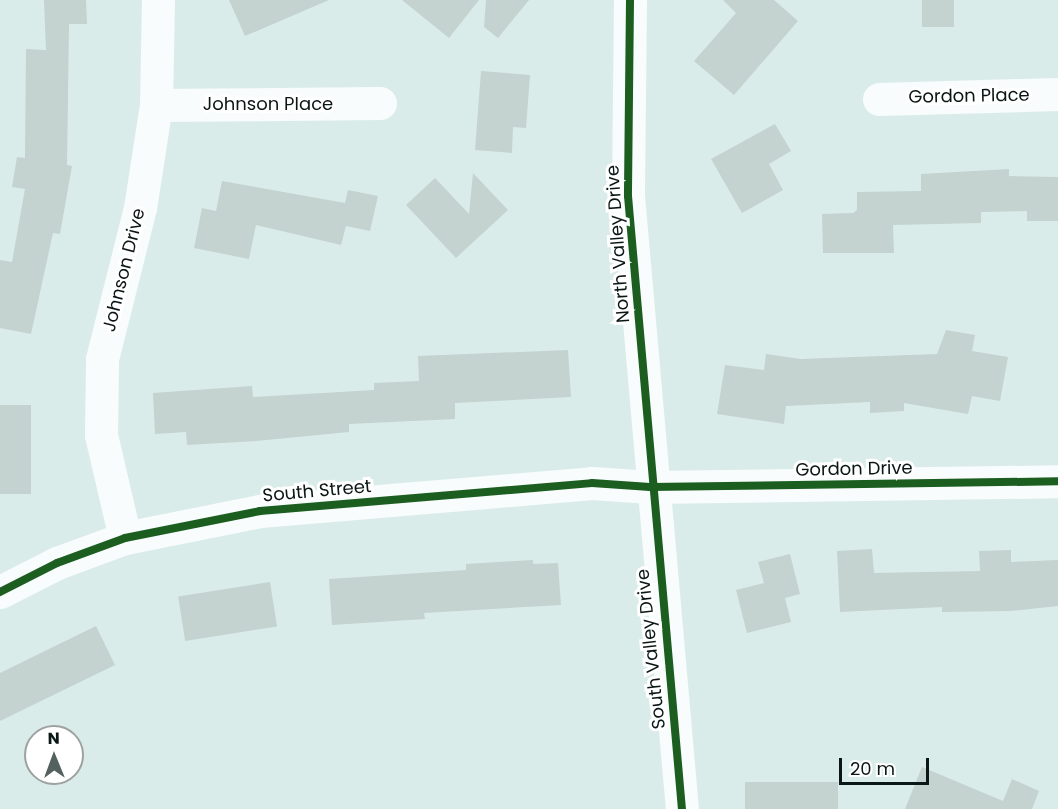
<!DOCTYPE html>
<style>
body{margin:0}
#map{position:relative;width:1058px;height:809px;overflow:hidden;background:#daece9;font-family:Poppins,sans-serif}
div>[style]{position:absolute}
.building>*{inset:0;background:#c4d2d0;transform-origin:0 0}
.minor>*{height:33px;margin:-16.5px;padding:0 16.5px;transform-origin:16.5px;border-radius:16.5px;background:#f9fcfc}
.cycleway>*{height:8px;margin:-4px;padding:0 4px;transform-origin:4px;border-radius:4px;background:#1b5e20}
span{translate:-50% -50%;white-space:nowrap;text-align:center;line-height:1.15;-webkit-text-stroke:6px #fff;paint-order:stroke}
.street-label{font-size:18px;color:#0b1715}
.north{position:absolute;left:24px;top:725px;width:60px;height:60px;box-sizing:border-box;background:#fff;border:2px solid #9da2a1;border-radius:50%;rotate:359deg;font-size:16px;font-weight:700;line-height:24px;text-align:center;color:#0b1715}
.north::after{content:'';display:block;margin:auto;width:21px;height:27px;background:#53625f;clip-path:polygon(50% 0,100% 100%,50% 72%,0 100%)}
.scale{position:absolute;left:839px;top:758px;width:90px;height:27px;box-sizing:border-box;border:3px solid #0b1715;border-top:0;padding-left:8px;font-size:18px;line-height:21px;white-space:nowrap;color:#0b1715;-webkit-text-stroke:4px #fff;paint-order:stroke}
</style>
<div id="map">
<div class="building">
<div style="clip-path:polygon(44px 0,86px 0,87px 24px,69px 24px,67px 165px,72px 166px,60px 234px,53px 233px,31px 334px,0 328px,0 260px,12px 262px,25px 189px,12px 187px,17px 157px,25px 158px,26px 49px,46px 50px)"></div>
<div style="clip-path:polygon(229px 0,329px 0,245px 36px)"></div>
<div style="clip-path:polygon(402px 0,479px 0,449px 38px)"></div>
<div style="clip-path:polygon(486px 0,529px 0,498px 38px,484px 27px)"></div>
<div style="clip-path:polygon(723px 0,774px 0,798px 21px,734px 95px,694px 61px,736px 13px)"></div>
<div style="left:922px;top:0;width:32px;height:27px"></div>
<div style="clip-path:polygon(481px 71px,530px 75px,526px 128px,513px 127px,512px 153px,475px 150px)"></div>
<div style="clip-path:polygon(775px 124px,791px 151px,769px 164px,783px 190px,742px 213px,711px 159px)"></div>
<div style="clip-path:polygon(1009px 169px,1009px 176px,1058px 177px,1058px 221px,1027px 221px,1027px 211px,981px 212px,981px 223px,893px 225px,894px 253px,823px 253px,822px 214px,853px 213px,857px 210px,857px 192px,921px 191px,921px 174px)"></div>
<div style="clip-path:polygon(473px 173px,508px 210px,456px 258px,406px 205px,435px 178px,469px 214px)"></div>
<div style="clip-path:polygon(222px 181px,345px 203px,348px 190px,378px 196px,370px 231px,346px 226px,341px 245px,256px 225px,249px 259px,194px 248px,202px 208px,216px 211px)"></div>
<div style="clip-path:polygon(946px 330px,975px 335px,972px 351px,1008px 357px,1000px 401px,972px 396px,968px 414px,904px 403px,904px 411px,870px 413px,870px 402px,786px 406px,784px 424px,717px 414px,725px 365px,764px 370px,766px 354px,801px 359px,937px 354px)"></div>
<div style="clip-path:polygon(568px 350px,571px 397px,455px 403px,455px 419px,349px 424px,349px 432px,256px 441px,187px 445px,186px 432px,155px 434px,153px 393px,252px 386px,253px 397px,374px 390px,374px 383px,419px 381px,418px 356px)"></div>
<div style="left:0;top:405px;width:31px;height:89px"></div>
<div style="clip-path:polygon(872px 549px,874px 573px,980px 571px,979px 551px,1011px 550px,1011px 562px,1058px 560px,1058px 606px,1011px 611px,942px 612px,942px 607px,840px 612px,837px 551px)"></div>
<div style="clip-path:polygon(790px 554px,800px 594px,785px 598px,791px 622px,747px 633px,736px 590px,764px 583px,758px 562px)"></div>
<div style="clip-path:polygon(533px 560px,533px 564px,558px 563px,561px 605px,424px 613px,425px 619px,332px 625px,329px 579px,466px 570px,466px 564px)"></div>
<div style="left:270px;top:582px;width:45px;height:93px;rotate:81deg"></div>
<div style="clip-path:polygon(96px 626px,115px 665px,0 721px,0 673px)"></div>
<div style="clip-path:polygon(922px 767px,1003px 801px,1012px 779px,1039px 791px,1032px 809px,905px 809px)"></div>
<div style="left:745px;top:782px;width:93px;height:27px"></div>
</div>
<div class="minor">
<div style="left:630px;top:0;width:196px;rotate:90.6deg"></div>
<div style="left:628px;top:196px;width:615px;rotate:84.97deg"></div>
<div style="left:879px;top:99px;width:179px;rotate:-1.6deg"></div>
<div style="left:156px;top:105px;width:224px;rotate:-0.5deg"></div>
<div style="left:125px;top:538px;width:106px;rotate:-103.1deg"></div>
<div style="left:101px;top:435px;width:76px;rotate:-89.2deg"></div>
<div style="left:102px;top:359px;width:156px;rotate:-75.9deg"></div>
<div style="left:140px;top:208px;width:104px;rotate:-81.2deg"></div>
<div style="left:156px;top:105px;width:105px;rotate:-88.9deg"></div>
<div style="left:0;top:592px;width:64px;rotate:-27deg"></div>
<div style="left:57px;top:563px;width:72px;rotate:-20.2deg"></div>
<div style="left:125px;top:538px;width:138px;rotate:-11.3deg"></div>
<div style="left:260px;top:511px;width:333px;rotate:-4.8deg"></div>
<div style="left:592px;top:483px;width:58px;rotate:3.9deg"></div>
<div style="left:650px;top:487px;width:408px;rotate:-0.8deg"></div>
</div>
<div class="cycleway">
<div style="left:630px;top:0;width:196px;rotate:90.6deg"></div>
<div style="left:628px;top:196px;width:615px;rotate:84.97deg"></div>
<div style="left:0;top:592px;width:64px;rotate:-27deg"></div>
<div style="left:57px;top:563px;width:72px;rotate:-20.2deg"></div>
<div style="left:125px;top:538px;width:138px;rotate:-11.3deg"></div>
<div style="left:260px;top:511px;width:333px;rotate:-4.8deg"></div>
<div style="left:592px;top:483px;width:58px;rotate:3.9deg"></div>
<div style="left:650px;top:487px;width:408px;rotate:-0.8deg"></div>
</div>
<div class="street-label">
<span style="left:969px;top:96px;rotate:-1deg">Gordon Place</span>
<span style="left:268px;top:104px">Johnson Place</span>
<span style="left:618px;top:244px;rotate:-94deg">North Valley Drive</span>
<span style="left:124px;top:270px;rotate:-76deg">Johnson Drive</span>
<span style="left:854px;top:469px;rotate:-1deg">Gordon Drive</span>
<span style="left:317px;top:491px;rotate:-5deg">South Street</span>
<span style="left:651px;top:649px;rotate:-96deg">South Valley Drive</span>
</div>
<div class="north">N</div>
<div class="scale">20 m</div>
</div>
